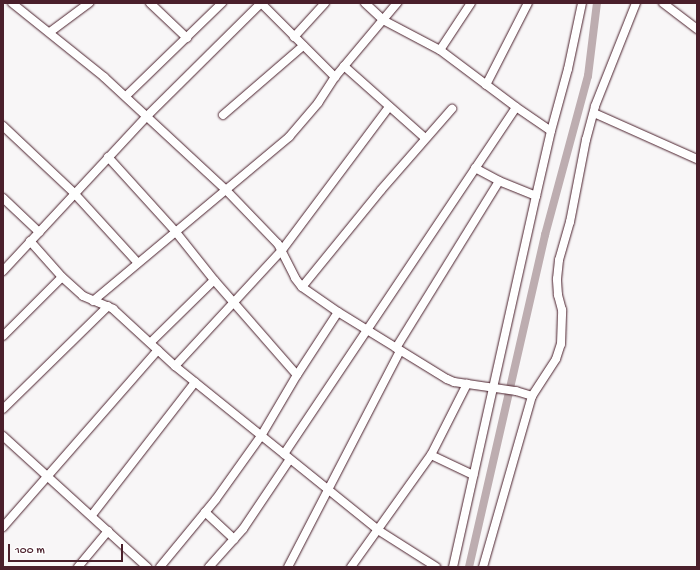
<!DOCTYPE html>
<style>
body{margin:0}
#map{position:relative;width:700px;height:570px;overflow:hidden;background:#f8f6f7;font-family:"Gochi Hand",sans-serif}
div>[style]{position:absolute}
.canal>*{height:8px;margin:-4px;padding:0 4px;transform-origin:4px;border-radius:4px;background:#bdadb0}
.roads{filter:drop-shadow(0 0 1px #4a1f2b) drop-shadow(0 0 1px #4a1f2b)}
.street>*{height:8px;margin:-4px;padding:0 4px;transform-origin:4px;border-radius:4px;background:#fff}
span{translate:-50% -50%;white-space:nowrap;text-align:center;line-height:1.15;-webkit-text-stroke:4px #fff;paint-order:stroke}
.frame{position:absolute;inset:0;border:4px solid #4a1f2b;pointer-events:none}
.scale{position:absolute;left:8px;top:544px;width:115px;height:18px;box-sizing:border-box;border:2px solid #4a1f2b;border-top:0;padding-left:5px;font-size:12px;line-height:14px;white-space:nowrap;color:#4a1f2b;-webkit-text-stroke:3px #fff;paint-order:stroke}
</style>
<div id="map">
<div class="canal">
<div style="left:469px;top:567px;width:341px;rotate:-77.1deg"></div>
<div style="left:545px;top:235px;width:165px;rotate:-74.9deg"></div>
<div style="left:588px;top:76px;width:74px;rotate:-83deg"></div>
</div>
<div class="roads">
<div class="street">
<div style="left:12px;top:3px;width:118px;rotate:38.8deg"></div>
<div style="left:104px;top:77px;width:165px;rotate:42.8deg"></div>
<div style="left:225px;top:189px;width:76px;rotate:46.1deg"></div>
<div style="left:278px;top:244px;width:38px;rotate:63deg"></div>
<div style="left:295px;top:278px;width:11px;rotate:52deg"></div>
<div style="left:302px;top:287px;width:44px;rotate:34.8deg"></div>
<div style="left:338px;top:312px;width:128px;rotate:31.6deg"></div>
<div style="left:447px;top:379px;width:8px;rotate:23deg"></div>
<div style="left:454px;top:382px;width:63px;rotate:8.3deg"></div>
<div style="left:516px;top:391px;width:17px;rotate:17deg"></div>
<div style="left:532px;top:396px;width:178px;rotate:106deg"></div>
<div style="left:150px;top:3px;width:51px;rotate:43.4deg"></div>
<div style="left:261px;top:3px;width:105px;rotate:45deg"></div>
<div style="left:365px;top:3px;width:25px;rotate:43deg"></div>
<div style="left:383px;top:20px;width:64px;rotate:27.8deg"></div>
<div style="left:440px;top:50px;width:95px;rotate:36.9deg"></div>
<div style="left:516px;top:107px;width:42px;rotate:34.4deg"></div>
<div style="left:663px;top:3px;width:43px;rotate:37.4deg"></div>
<div style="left:50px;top:32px;width:49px;rotate:-36.6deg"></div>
<div style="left:294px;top:37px;width:46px;rotate:-47.6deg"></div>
<div style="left:440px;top:50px;width:56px;rotate:-56.6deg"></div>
<div style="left:344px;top:66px;width:108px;rotate:41.6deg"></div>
<div style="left:486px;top:85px;width:92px;rotate:-62.9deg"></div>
<div style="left:126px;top:96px;width:134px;rotate:-44.1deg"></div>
<div style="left:594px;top:113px;width:113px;rotate:24.1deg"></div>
<div style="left:223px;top:115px;width:106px;rotate:-40.8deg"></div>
<div style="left:3px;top:126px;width:98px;rotate:43.3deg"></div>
<div style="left:74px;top:193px;width:93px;rotate:47.6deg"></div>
<div style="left:108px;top:157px;width:100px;rotate:47.8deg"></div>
<div style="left:175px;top:231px;width:63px;rotate:51.5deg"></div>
<div style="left:214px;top:280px;width:126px;rotate:48.9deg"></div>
<div style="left:475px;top:168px;width:27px;rotate:28deg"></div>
<div style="left:499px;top:181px;width:40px;rotate:22deg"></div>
<div style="left:3px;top:198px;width:50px;rotate:43.4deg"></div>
<div style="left:30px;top:241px;width:48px;rotate:48.4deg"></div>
<div style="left:62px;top:277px;width:28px;rotate:42deg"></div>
<div style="left:83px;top:296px;width:33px;rotate:23deg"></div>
<div style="left:113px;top:309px;width:84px;rotate:42.6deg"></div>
<div style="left:175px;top:366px;width:261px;rotate:38.9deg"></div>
<div style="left:378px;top:530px;width:69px;rotate:32.5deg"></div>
<div style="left:3px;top:271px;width:212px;rotate:-47.1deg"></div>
<div style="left:147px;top:116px;width:161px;rotate:-44.7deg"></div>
<div style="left:302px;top:287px;width:125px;rotate:-50.8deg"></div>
<div style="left:381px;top:190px;width:108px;rotate:-48.8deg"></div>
<div style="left:93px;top:301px;width:256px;rotate:-39.9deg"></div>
<div style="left:289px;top:137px;width:45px;rotate:-49.5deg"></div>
<div style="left:318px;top:103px;width:31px;rotate:-57deg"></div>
<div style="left:335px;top:77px;width:97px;rotate:-50deg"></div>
<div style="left:3px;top:336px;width:83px;rotate:-45deg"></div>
<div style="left:151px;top:342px;width:88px;rotate:-44.5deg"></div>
<div style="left:396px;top:348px;width:196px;rotate:-58.3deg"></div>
<div style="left:175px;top:366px;width:158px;rotate:-47.3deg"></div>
<div style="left:282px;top:250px;width:179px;rotate:-53.2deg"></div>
<div style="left:532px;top:396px;width:44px;rotate:-57deg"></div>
<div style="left:556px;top:359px;width:16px;rotate:-72deg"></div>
<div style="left:561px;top:344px;width:34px;rotate:-88deg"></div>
<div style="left:562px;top:310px;width:16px;rotate:-105deg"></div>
<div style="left:558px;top:295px;width:16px;rotate:-94deg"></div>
<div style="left:557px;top:279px;width:19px;rotate:-84deg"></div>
<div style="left:559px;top:260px;width:40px;rotate:-74deg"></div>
<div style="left:570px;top:222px;width:84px;rotate:-79deg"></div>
<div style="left:586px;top:140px;width:35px;rotate:-75deg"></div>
<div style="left:595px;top:106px;width:111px;rotate:-68.3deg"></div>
<div style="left:3px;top:409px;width:147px;rotate:-44.4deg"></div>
<div style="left:3px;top:436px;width:195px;rotate:42.3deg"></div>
<div style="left:284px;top:454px;width:417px;rotate:-56.2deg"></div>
<div style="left:431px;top:455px;width:47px;rotate:25.5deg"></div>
<div style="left:205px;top:512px;width:40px;rotate:43deg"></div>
<div style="left:92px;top:515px;width:168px;rotate:-52.2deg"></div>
<div style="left:3px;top:527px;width:235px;rotate:-48.8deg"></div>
<div style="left:78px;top:567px;width:47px;rotate:-50.2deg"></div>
<div style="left:160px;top:567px;width:88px;rotate:-50.5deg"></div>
<div style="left:216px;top:499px;width:77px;rotate:-54.5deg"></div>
<div style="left:261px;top:436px;width:71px;rotate:-59.5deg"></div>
<div style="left:297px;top:375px;width:75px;rotate:-56.9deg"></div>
<div style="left:209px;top:567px;width:51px;rotate:-48.2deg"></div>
<div style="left:243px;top:529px;width:84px;rotate:-56.1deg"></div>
<div style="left:288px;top:567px;width:243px;rotate:-62.6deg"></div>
<div style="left:351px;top:567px;width:138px;rotate:-54.5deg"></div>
<div style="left:431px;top:455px;width:80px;rotate:-63.1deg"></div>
<div style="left:453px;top:567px;width:380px;rotate:-77.4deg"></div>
<div style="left:536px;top:196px;width:67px;rotate:-77deg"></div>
<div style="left:551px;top:131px;width:64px;rotate:-74.7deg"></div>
<div style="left:568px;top:69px;width:67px;rotate:-78deg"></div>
</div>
</div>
<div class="frame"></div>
<div class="scale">100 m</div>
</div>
